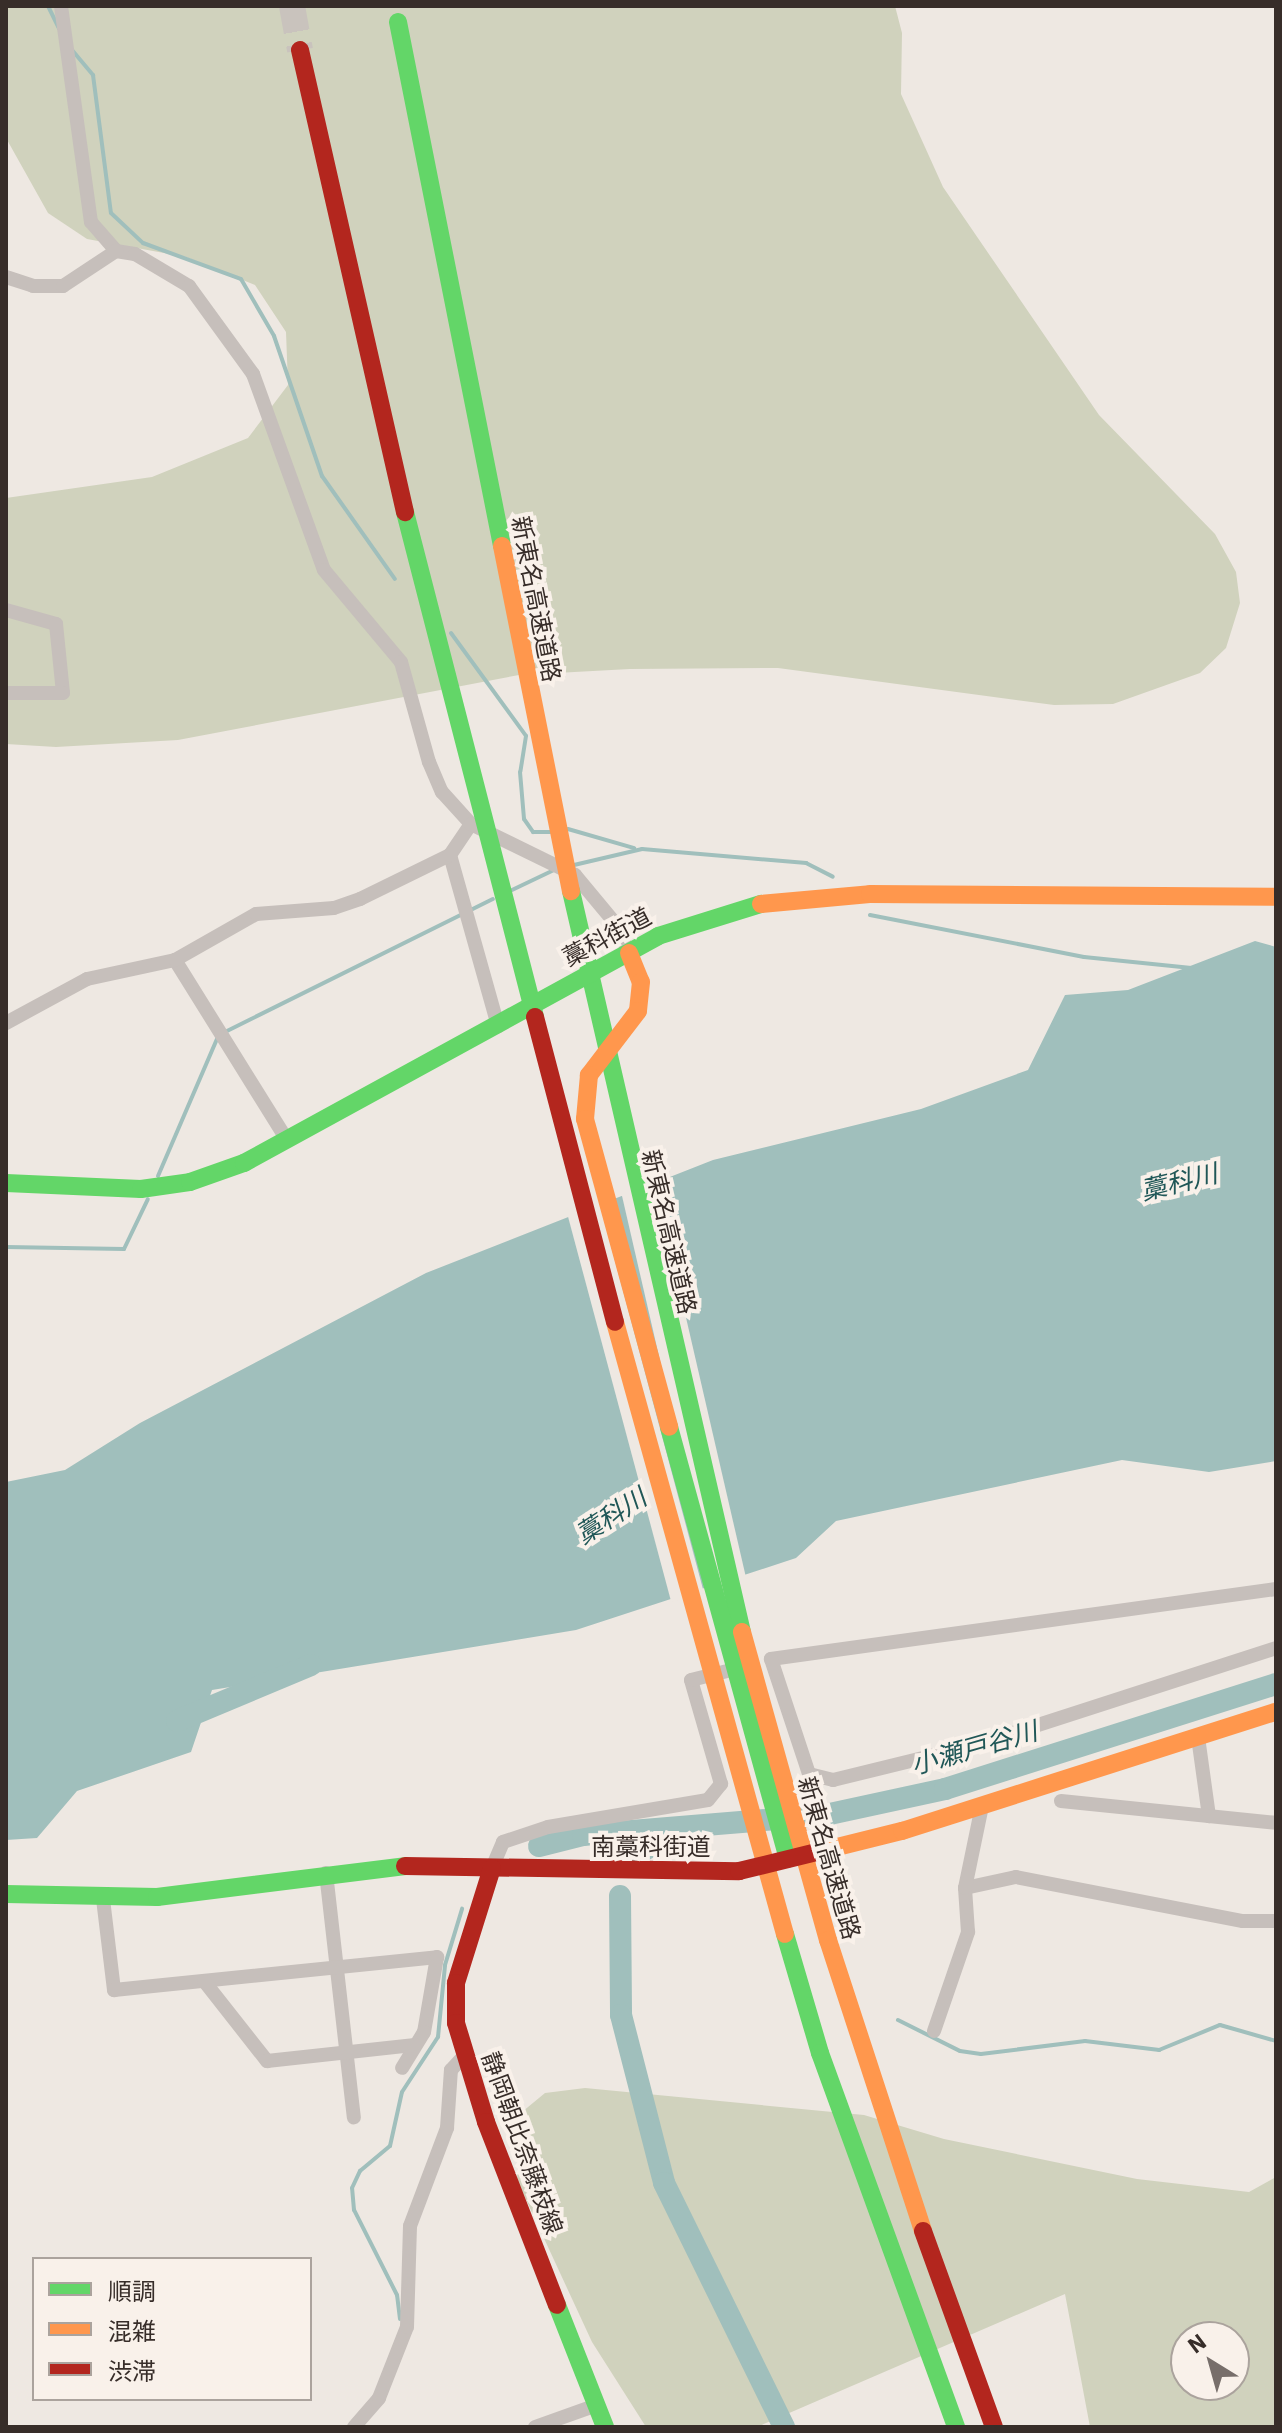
<!DOCTYPE html>
<meta charset="utf-8">
<style>
body{margin:0}
#map{position:relative;width:1282px;height:2433px;overflow:hidden;background:#eee8e2;font-family:"IBM Plex Sans","Noto Sans JP",sans-serif}
div>[style]{position:absolute}
.green>*{inset:0;background:#d0d2bd}
.water>*{inset:0;background:#a0bfbc}
.pier>*{inset:0;background:#eee8e2;transform-origin:0 0}
.stream>*{height:4px;margin:-2px;padding:0 2px;transform-origin:2px;border-radius:2px;background:#a0bfbc}
.river>*{height:22px;margin:-11px;padding:0 11px;transform-origin:11px;border-radius:11px;background:#a0bfbc}
.highway-tunnel>*{height:26px;margin-top:-13px;transform-origin:0;background:repeating-linear-gradient(90deg,#c9c3bd 0 26px,transparent 0 39px)}
.street>*{height:14px;margin:-7px;padding:0 7px;transform-origin:7px;border-radius:7px;background:#c6bfbb}
.fast>*{height:18px;margin:-9px;padding:0 9px;transform-origin:9px;border-radius:9px;background:#63d668}
.slow>*{height:18px;margin:-9px;padding:0 9px;transform-origin:9px;border-radius:9px;background:#ff974d}
.jam>*{height:18px;margin:-9px;padding:0 9px;transform-origin:9px;border-radius:9px;background:#b3261e}
span{translate:-50% -50%;white-space:nowrap;text-align:center;line-height:1.15;-webkit-text-stroke:8px #f9f1ea;paint-order:stroke}
.street-label{font-size:24px;color:#372d29}
.water-label{font-size:26px;color:#205757;font-style:italic}
.frame{position:absolute;inset:0;border:8px solid #372d29;pointer-events:none}
.legend{position:absolute;left:32px;top:2257px;width:280px;height:144px;box-sizing:border-box;background:#f9f1ea;border:2px solid #aba39d;margin:0;padding:10px 14px;list-style:none;font-size:24px;color:#372d29}
.legend li{display:flex;align-items:center;gap:16px;height:40px}
.legend b{width:40px;border:2px solid #aba39d}
.north{position:absolute;left:1170px;top:2321px;width:80px;height:80px;box-sizing:border-box;background:#f9f1ea;border:2px solid #aba39d;border-radius:50%;rotate:323deg;font-size:22px;font-weight:700;line-height:32px;text-align:center;color:#372d29}
.north::after{content:'';display:block;margin:auto;width:28px;height:36px;background:#776e6a;clip-path:polygon(50% 0,100% 100%,50% 72%,0 100%)}
</style>
<div id="map">
<div class="green">
<div style="clip-path:polygon(6px 6px,895px 6px,902px 33px,901px 94px,943px 187px,1099px 415px,1215px 534px,1236px 572px,1240px 603px,1226px 648px,1200px 673px,1113px 704px,1054px 705px,778px 668px,630px 669px,519px 675px,178px 740px,56px 747px,6px 744px,6px 498px,152px 477px,248px 438px,288px 385px,286px 332px,255px 285px,186px 257px,87px 239px,48px 213px,6px 138px)"></div>
<div style="clip-path:polygon(evenodd,585px 2088px,864px 2115px,944px 2139px,1137px 2179px,1249px 2192px,1276px 2177px,1276px 2427px,1090px 2427px,1065px 2294px,757px 2427px,646px 2427px,592px 2342px,517px 2180px,522px 2112px,545px 2093px,585px 2088px,1186px 2337px,1234px 2337px,1234px 2385px,1186px 2385px,1186px 2337px)"></div>
</div>
<div class="water">
<div style="clip-path:polygon(1255px 941px,1276px 947px,1276px 1461px,1209px 1472px,1122px 1460px,836px 1521px,796px 1558px,576px 1630px,212px 1690px,191px 1752px,77px 1791px,37px 1838px,6px 1840px,6px 1482px,65px 1470px,140px 1423px,426px 1273px,713px 1160px,921px 1109px,1028px 1070px,1065px 995px,1128px 990px)"></div>
</div>
<div class="pier">
<div style="left:654px;top:1179px;width:410px;height:35px;rotate:77deg"></div>
<div style="left:599px;top:1201px;width:406px;height:34px;rotate:75deg"></div>
</div>
<div class="stream">
<div style="left:48px;top:6px;width:25px;rotate:64deg"></div>
<div style="left:72px;top:50px;width:33px;rotate:50deg"></div>
<div style="left:93px;top:75px;width:139px;rotate:82.6deg"></div>
<div style="left:111px;top:213px;width:44px;rotate:43.2deg"></div>
<div style="left:143px;top:243px;width:104px;rotate:20.2deg"></div>
<div style="left:241px;top:279px;width:66px;rotate:59.9deg"></div>
<div style="left:274px;top:336px;width:148px;rotate:71.1deg"></div>
<div style="left:322px;top:476px;width:126px;rotate:54.7deg"></div>
<div style="left:451px;top:633px;width:127px;rotate:53.9deg"></div>
<div style="left:526px;top:736px;width:36px;rotate:99deg"></div>
<div style="left:520px;top:772px;width:47px;rotate:85.1deg"></div>
<div style="left:524px;top:819px;width:16px;rotate:55deg"></div>
<div style="left:533px;top:832px;width:18px"></div>
<div style="left:568px;top:829px;width:69px;rotate:16.1deg"></div>
<div style="left:642px;top:849px;width:165px;rotate:4.9deg"></div>
<div style="left:806px;top:863px;width:30px;rotate:27deg"></div>
<div style="left:574px;top:865px;width:70px;rotate:-13.2deg"></div>
<div style="left:512px;top:890px;width:47px;rotate:-25.5deg"></div>
<div style="left:870px;top:915px;width:218px;rotate:11.1deg"></div>
<div style="left:1084px;top:957px;width:108px;rotate:5.9deg"></div>
<div style="left:225px;top:1032px;width:299px;rotate:-26.4deg"></div>
<div style="left:158px;top:1176px;width:151px;rotate:-66.7deg"></div>
<div style="left:6px;top:1247px;width:118px;rotate:1deg"></div>
<div style="left:124px;top:1249px;width:55px;rotate:-64.4deg"></div>
<div style="left:898px;top:2020px;width:69px;rotate:26.6deg"></div>
<div style="left:960px;top:2051px;width:21px;rotate:8deg"></div>
<div style="left:981px;top:2054px;width:105px;rotate:-7.1deg"></div>
<div style="left:1085px;top:2041px;width:75px;rotate:6.9deg"></div>
<div style="left:1159px;top:2050px;width:66px;rotate:-22.3deg"></div>
<div style="left:1220px;top:2025px;width:58px;rotate:15.9deg"></div>
<div style="left:400px;top:2319px;width:24px;rotate:-97deg"></div>
<div style="left:397px;top:2295px;width:95px;rotate:-116.8deg"></div>
<div style="left:354px;top:2210px;width:22px;rotate:-95deg"></div>
<div style="left:352px;top:2188px;width:19px;rotate:-65deg"></div>
<div style="left:360px;top:2171px;width:39px;rotate:-40deg"></div>
<div style="left:390px;top:2146px;width:55px;rotate:-77.5deg"></div>
<div style="left:402px;top:2092px;width:66px;rotate:-56.8deg"></div>
<div style="left:438px;top:2037px;width:72px;rotate:-84.4deg"></div>
<div style="left:445px;top:1965px;width:59px;rotate:-73.1deg"></div>
</div>
<div class="river">
<div style="left:177px;top:1721px;width:145px;rotate:-22.7deg"></div>
<div style="left:539px;top:1846px;width:45px;rotate:-14deg"></div>
<div style="left:583px;top:1835px;width:243px;rotate:-4.7deg"></div>
<div style="left:825px;top:1815px;width:123px;rotate:-12.2deg"></div>
<div style="left:945px;top:1789px;width:347px;rotate:-17.6deg"></div>
<div style="left:636px;top:1855px;width:39px;rotate:-31deg"></div>
<div style="left:620px;top:1896px;width:119px;rotate:89.5deg"></div>
<div style="left:621px;top:2015px;width:173px;rotate:75.6deg"></div>
<div style="left:664px;top:2183px;width:272px;rotate:63.8deg"></div>
</div>
<div class="highway-tunnel">
<div style="left:292px;top:6px;width:45px;rotate:79.7deg"></div>
</div>
<div class="street">
<div style="left:61px;top:6px;width:218px;rotate:82.1deg"></div>
<div style="left:91px;top:222px;width:38px;rotate:49deg"></div>
<div style="left:116px;top:251px;width:19px;rotate:9deg"></div>
<div style="left:135px;top:254px;width:63px;rotate:30.7deg"></div>
<div style="left:189px;top:286px;width:109px;rotate:54deg"></div>
<div style="left:253px;top:374px;width:208px;rotate:70.1deg"></div>
<div style="left:324px;top:570px;width:120px;rotate:50.1deg"></div>
<div style="left:401px;top:662px;width:104px;rotate:74.4deg"></div>
<div style="left:429px;top:762px;width:33px;rotate:67deg"></div>
<div style="left:442px;top:792px;width:43px;rotate:47.8deg"></div>
<div style="left:6px;top:277px;width:28px;rotate:18deg"></div>
<div style="left:33px;top:286px;width:30px"></div>
<div style="left:63px;top:286px;width:64px;rotate:-33.4deg"></div>
<div style="left:6px;top:610px;width:52px;rotate:15.6deg"></div>
<div style="left:56px;top:624px;width:69px;rotate:84.2deg"></div>
<div style="left:63px;top:693px;width:57px;rotate:180deg"></div>
<div style="left:450px;top:855px;width:178px;rotate:74.3deg"></div>
<div style="left:175px;top:960px;width:212px;rotate:58.1deg"></div>
<div style="left:6px;top:1023px;width:92px;rotate:-28.5deg"></div>
<div style="left:87px;top:979px;width:90px;rotate:-12.2deg"></div>
<div style="left:175px;top:960px;width:93px;rotate:-29.6deg"></div>
<div style="left:256px;top:914px;width:78px;rotate:-4.4deg"></div>
<div style="left:334px;top:908px;width:28px;rotate:-19deg"></div>
<div style="left:360px;top:899px;width:100px;rotate:-26.1deg"></div>
<div style="left:450px;top:855px;width:37px;rotate:-56deg"></div>
<div style="left:471px;top:824px;width:116px;rotate:26.1deg"></div>
<div style="left:575px;top:875px;width:62px;rotate:50.2deg"></div>
<div style="left:615px;top:923px;width:33px;rotate:65deg"></div>
<div style="left:1276px;top:1589px;width:510px;rotate:172.11deg"></div>
<div style="left:771px;top:1659px;width:121px;rotate:71.7deg"></div>
<div style="left:809px;top:1774px;width:25px;rotate:14deg"></div>
<div style="left:833px;top:1780px;width:147px;rotate:-13.8deg"></div>
<div style="left:976px;top:1745px;width:315px;rotate:-17.9deg"></div>
<div style="left:1198px;top:1737px;width:80px;rotate:82.1deg"></div>
<div style="left:1061px;top:1801px;width:216px;rotate:5.8deg"></div>
<div style="left:492px;top:1868px;width:28px;rotate:-67deg"></div>
<div style="left:503px;top:1842px;width:47px;rotate:-18.4deg"></div>
<div style="left:548px;top:1827px;width:162px;rotate:-9.6deg"></div>
<div style="left:708px;top:1800px;width:21px;rotate:-51deg"></div>
<div style="left:721px;top:1784px;width:108px;rotate:-106.1deg"></div>
<div style="left:691px;top:1680px;width:54px;rotate:-14deg"></div>
<div style="left:326px;top:1873px;width:246px;rotate:83.5deg"></div>
<div style="left:965px;top:1888px;width:52px;rotate:-12.2deg"></div>
<div style="left:1016px;top:1877px;width:231px;rotate:11deg"></div>
<div style="left:1243px;top:1921px;width:33px"></div>
<div style="left:103px;top:1899px;width:92px;rotate:83.1deg"></div>
<div style="left:114px;top:1990px;width:325px;rotate:-5.8deg"></div>
<div style="left:437px;top:1957px;width:76px;rotate:99.8deg"></div>
<div style="left:424px;top:2032px;width:42px;rotate:121.4deg"></div>
<div style="left:204px;top:1981px;width:102px;rotate:51.8deg"></div>
<div style="left:267px;top:2061px;width:149px;rotate:-6.2deg"></div>
<div style="left:934px;top:2031px;width:105px;rotate:-71deg"></div>
<div style="left:968px;top:1932px;width:44px;rotate:-93.9deg"></div>
<div style="left:965px;top:1888px;width:84px;rotate:-78.3deg"></div>
<div style="left:354px;top:2427px;width:38px;rotate:-49deg"></div>
<div style="left:379px;top:2398px;width:76px;rotate:-68.5deg"></div>
<div style="left:407px;top:2327px;width:101px;rotate:-88.3deg"></div>
<div style="left:410px;top:2226px;width:105px;rotate:-69.3deg"></div>
<div style="left:447px;top:2128px;width:58px;rotate:-86.1deg"></div>
<div style="left:451px;top:2070px;width:18px;rotate:-47deg"></div>
<div style="left:535px;top:2427px;width:66px;rotate:-19.5deg"></div>
</div>
<div class="fast">
<div style="left:398px;top:22px;width:534px;rotate:78.77deg"></div>
<div style="left:405px;top:512px;width:521px;rotate:75.56deg"></div>
<div style="left:571px;top:891px;width:760px;rotate:77.01deg"></div>
<div style="left:6px;top:1183px;width:135px;rotate:2.5deg"></div>
<div style="left:141px;top:1189px;width:49px;rotate:-8.1deg"></div>
<div style="left:190px;top:1182px;width:57px;rotate:-19.4deg"></div>
<div style="left:244px;top:1163px;width:472px;rotate:-28.7deg"></div>
<div style="left:658px;top:936px;width:108px;rotate:-17.3deg"></div>
<div style="left:669px;top:1427px;width:448px;rotate:74.6deg"></div>
<div style="left:6px;top:1894px;width:151px;rotate:1.1deg"></div>
<div style="left:157px;top:1897px;width:250px;rotate:-7.1deg"></div>
<div style="left:785px;top:1934px;width:124px;rotate:73.6deg"></div>
<div style="left:820px;top:2053px;width:398px;rotate:70deg"></div>
<div style="left:557px;top:2305px;width:131px;rotate:68.5deg"></div>
</div>
<div class="slow">
<div style="left:502px;top:546px;width:352px;rotate:78.7deg"></div>
<div style="left:761px;top:904px;width:109px;rotate:-5.2deg"></div>
<div style="left:870px;top:894px;width:406px;rotate:0.4deg"></div>
<div style="left:629px;top:953px;width:31px;rotate:68deg"></div>
<div style="left:641px;top:982px;width:29px;rotate:96deg"></div>
<div style="left:638px;top:1011px;width:81px;rotate:127.4deg"></div>
<div style="left:589px;top:1075px;width:44px;rotate:95.2deg"></div>
<div style="left:585px;top:1119px;width:319px;rotate:74.7deg"></div>
<div style="left:615px;top:1322px;width:635px;rotate:74.48deg"></div>
<div style="left:742px;top:1632px;width:320px;rotate:74.4deg"></div>
<div style="left:828px;top:1940px;width:306px;rotate:71.9deg"></div>
<div style="left:817px;top:1852px;width:88px;rotate:-13.9deg"></div>
<div style="left:902px;top:1831px;width:392px;rotate:-17.7deg"></div>
</div>
<div class="jam">
<div style="left:300px;top:50px;width:474px;rotate:77.2deg"></div>
<div style="left:535px;top:1017px;width:315px;rotate:75.3deg"></div>
<div style="left:405px;top:1866px;width:334px;rotate:0.9deg"></div>
<div style="left:739px;top:1871px;width:80px;rotate:-13.7deg"></div>
<div style="left:492px;top:1868px;width:121px;rotate:107.4deg"></div>
<div style="left:456px;top:1983px;width:40px;rotate:90deg"></div>
<div style="left:456px;top:2023px;width:103px;rotate:73.1deg"></div>
<div style="left:486px;top:2122px;width:196px;rotate:68.8deg"></div>
<div style="left:923px;top:2231px;width:208px;rotate:70.1deg"></div>
</div>
<div class="street-label">
<span style="left:536px;top:599px;rotate:79deg">新東名高速道路</span>
<span style="left:607px;top:937px;rotate:-28deg">藁科街道</span>
<span style="left:669px;top:1232px;rotate:77deg">新東名高速道路</span>
<span style="left:651px;top:1847px">南藁科街道</span>
<span style="left:829px;top:1858px;rotate:74deg">新東名高速道路</span>
<span style="left:522px;top:2143px;rotate:70deg">静岡朝比奈藤枝線</span>
</div>
<div class="water-label">
<span style="left:1179px;top:1182px;rotate:-14deg">藁科川</span>
<span style="left:611px;top:1516px;rotate:-33deg">藁科川</span>
<span style="left:974px;top:1748px;rotate:-16deg">小瀬戸谷川</span>
</div>
<div class="frame"></div>
<ul class="legend">
<li><b style="height:10px;background:#63d668"></b>順調</li>
<li><b style="height:10px;background:#ff974d"></b>混雑</li>
<li><b style="height:10px;background:#b3261e"></b>渋滞</li>
</ul>
<div class="north">N</div>
</div>
